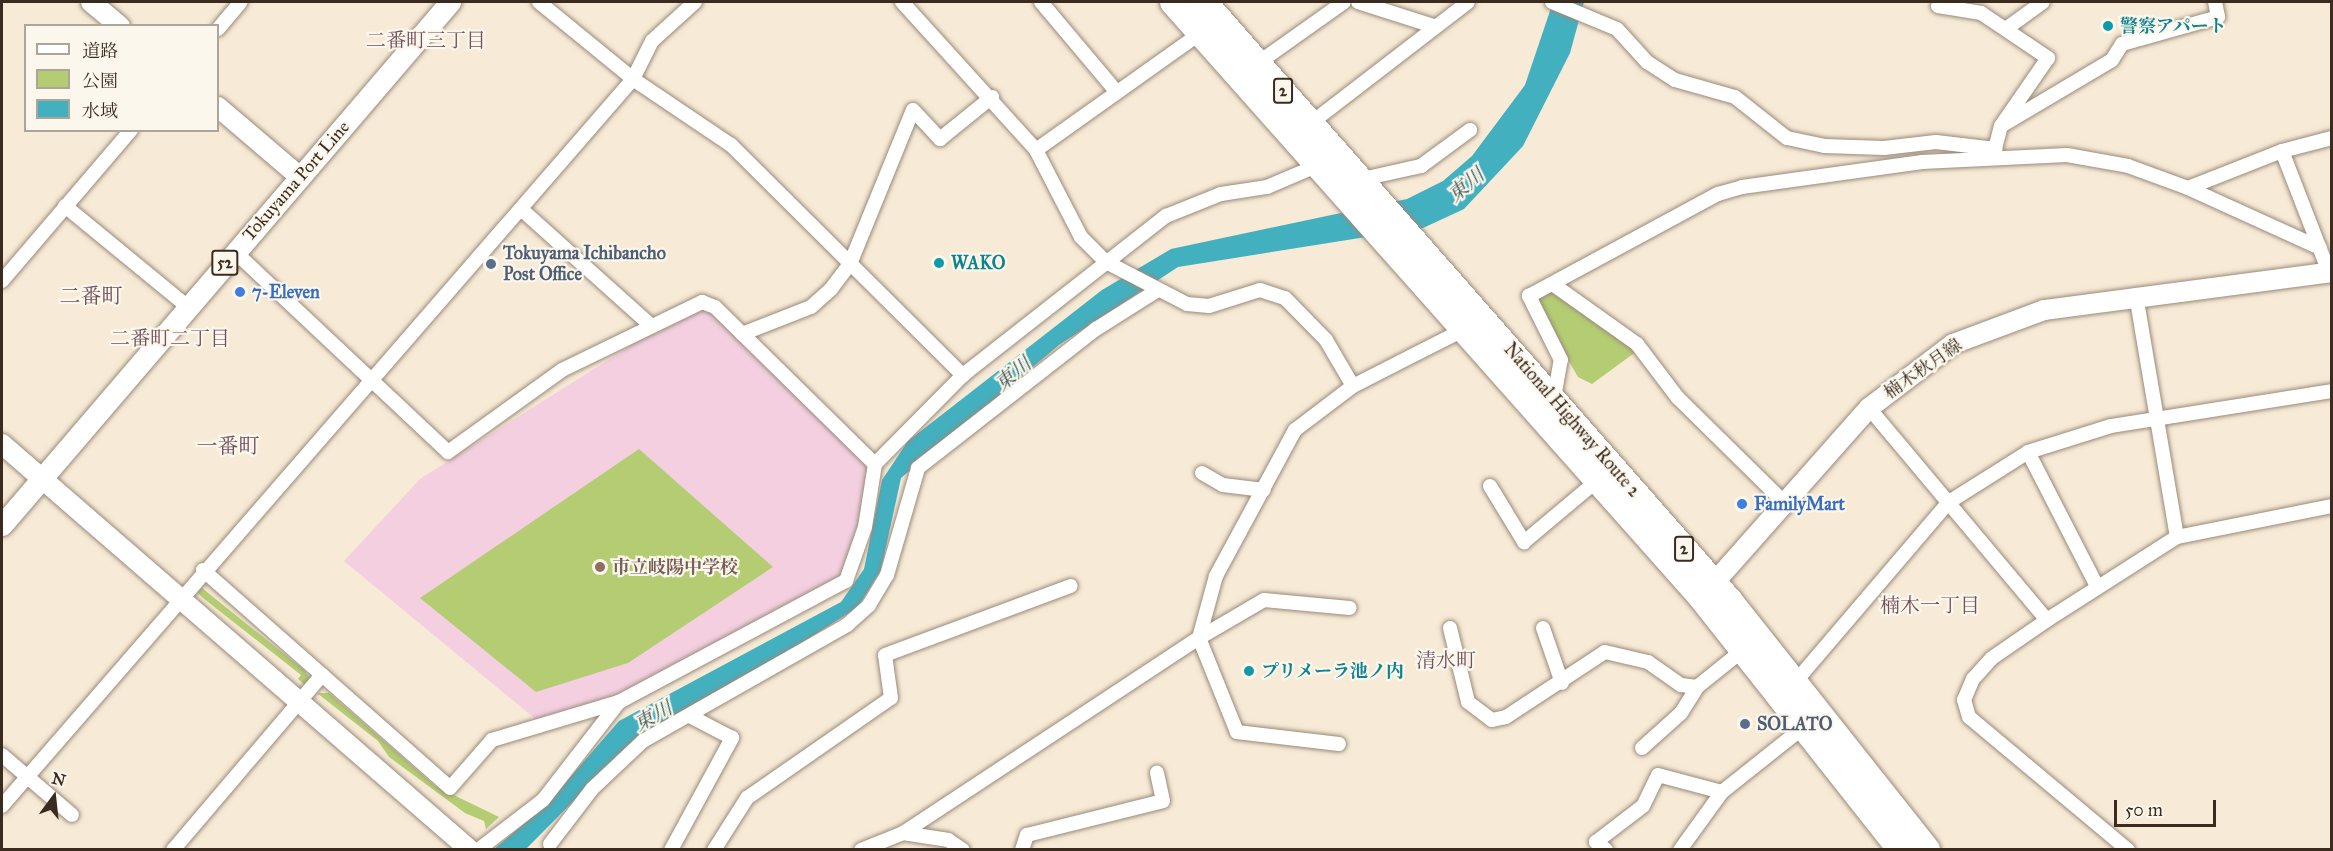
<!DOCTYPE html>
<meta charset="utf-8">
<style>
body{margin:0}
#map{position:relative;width:2333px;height:851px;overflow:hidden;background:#f7ead6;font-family:"IM FELL Great Primer","Noto Serif JP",serif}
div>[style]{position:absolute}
.built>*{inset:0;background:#f3cfe0}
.green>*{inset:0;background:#b4cd73}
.water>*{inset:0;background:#43b0c0}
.roads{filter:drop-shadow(0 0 2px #998a7a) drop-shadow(0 0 2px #998a7a)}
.street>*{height:14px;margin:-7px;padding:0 7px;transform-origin:7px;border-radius:7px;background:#fff}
.secondary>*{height:20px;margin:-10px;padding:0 10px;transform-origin:10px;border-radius:10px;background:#fff}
.primary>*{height:21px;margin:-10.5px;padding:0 10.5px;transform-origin:10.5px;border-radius:10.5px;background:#fff}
.highway>*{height:26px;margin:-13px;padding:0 13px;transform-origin:13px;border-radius:13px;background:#fff}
.dots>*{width:16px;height:16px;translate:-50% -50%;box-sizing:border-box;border:3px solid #fbf7ec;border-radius:50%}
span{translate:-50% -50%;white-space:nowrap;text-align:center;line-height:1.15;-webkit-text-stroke:4.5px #fbf7ec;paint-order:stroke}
.shield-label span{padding:2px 4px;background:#fbf7ec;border:2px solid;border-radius:4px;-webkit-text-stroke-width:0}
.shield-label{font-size:16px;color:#3b2a1e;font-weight:700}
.culture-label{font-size:18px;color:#0d838f;font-weight:700}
.left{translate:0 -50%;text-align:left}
.street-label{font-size:18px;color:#3b2a1e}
.service-label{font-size:18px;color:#4e5e75;font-weight:700}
.shop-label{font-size:18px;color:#366cbe;font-weight:700}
.education-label{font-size:18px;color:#785e54;font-weight:700}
.neighbourhood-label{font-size:20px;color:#72505c}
.water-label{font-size:20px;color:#3e5957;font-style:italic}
.quarter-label{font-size:21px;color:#72505c}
.frame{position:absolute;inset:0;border:3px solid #3b2a1e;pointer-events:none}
.legend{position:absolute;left:24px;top:24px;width:195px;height:108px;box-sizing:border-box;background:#fbf7ec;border:2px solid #aea59a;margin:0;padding:8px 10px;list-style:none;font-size:18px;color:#3b2a1e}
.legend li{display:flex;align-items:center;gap:12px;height:30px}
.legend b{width:30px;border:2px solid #aea59a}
.north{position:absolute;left:24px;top:767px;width:60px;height:60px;-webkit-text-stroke:4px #fbf7ec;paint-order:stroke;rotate:15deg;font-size:16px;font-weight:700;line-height:24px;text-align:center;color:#3b2a1e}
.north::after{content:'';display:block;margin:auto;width:21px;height:27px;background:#3b2a1e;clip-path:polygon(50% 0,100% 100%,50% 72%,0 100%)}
.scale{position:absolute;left:2114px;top:800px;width:102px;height:27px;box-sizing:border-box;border:3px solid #3b2a1e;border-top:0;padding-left:8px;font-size:18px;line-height:21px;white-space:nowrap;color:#3b2a1e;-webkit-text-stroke:4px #fbf7ec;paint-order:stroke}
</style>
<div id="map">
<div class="built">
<div style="clip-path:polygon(703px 300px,875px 464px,846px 581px,619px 702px,544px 726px,344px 561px,420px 479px)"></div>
</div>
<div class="green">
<div style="clip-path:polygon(1553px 289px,1637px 351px,1592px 384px,1578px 377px,1533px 299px)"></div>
<div style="clip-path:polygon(639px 449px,773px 567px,628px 663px,536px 692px,420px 598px)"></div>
<div style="clip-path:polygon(202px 588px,304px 670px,310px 679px,306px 686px,298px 679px,301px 675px,203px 598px,197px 592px)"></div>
<div style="clip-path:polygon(317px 693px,329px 693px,435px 786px,499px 817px,486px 829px,484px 821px,465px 813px,389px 757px,378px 741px)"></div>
</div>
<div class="water">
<div style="clip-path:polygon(1553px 2px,1584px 2px,1570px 53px,1523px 146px,1464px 209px,1423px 228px,1178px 267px,1059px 345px,901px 478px,881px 570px,858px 607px,745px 679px,634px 740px,526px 849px,493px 850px,546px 805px,619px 721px,841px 602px,864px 569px,882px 480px,908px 441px,1102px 290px,1171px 249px,1407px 199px,1443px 181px,1472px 156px,1525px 85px)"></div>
</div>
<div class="roads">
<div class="street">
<div style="left:539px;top:2px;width:122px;rotate:39.3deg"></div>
<div style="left:633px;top:79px;width:118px;rotate:34deg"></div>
<div style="left:731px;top:145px;width:327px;rotate:44.8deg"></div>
<div style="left:902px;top:2px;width:200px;rotate:47.8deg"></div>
<div style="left:1036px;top:150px;width:98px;rotate:62.7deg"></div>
<div style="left:1081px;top:237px;width:35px;rotate:45deg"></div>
<div style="left:1106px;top:262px;width:91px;rotate:27.4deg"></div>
<div style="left:1187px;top:304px;width:22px;rotate:5deg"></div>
<div style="left:1209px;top:306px;width:53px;rotate:-17.4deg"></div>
<div style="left:1260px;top:290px;width:26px;rotate:18deg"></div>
<div style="left:1285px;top:298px;width:59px;rotate:45.7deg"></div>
<div style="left:1326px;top:340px;width:53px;rotate:59.6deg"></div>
<div style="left:1041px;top:2px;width:115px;rotate:49.9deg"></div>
<div style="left:1358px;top:2px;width:79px;rotate:17.7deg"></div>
<div style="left:1552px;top:2px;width:70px;rotate:22.6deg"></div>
<div style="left:1617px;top:29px;width:45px;rotate:47.7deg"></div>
<div style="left:1647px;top:62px;width:33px;rotate:33deg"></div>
<div style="left:1675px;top:80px;width:62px;rotate:15.8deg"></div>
<div style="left:1735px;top:97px;width:66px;rotate:38.3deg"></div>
<div style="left:1787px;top:138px;width:38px;rotate:12deg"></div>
<div style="left:1824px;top:146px;width:60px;rotate:1.9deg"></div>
<div style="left:1884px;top:148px;width:52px;rotate:-6.6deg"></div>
<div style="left:1936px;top:142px;width:60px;rotate:6.7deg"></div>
<div style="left:1938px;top:6px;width:44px;rotate:9.2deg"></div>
<div style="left:1981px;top:13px;width:81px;rotate:33.9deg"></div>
<div style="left:2048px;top:58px;width:83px;rotate:124.7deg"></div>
<div style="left:2001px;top:126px;width:30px;rotate:105deg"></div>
<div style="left:2007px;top:28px;width:44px;rotate:-35.8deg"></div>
<div style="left:218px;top:29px;width:35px;rotate:-50deg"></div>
<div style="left:1258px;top:63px;width:105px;rotate:-35.3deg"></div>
<div style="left:1311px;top:123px;width:198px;rotate:-37.6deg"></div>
<div style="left:2001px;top:126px;width:129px;rotate:-30.7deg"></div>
<div style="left:2112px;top:60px;width:19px;rotate:-58deg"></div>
<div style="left:2122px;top:44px;width:100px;rotate:-15.7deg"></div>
<div style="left:2218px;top:17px;width:15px;rotate:-101deg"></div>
<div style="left:1036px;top:150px;width:200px;rotate:-35.4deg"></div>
<div style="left:2282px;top:151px;width:130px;rotate:68.8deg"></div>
<div style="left:1358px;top:180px;width:65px;rotate:-12.5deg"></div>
<div style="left:1421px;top:166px;width:61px;rotate:-36.3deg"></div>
<div style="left:2188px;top:188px;width:101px;rotate:-21.5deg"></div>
<div style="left:2282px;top:151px;width:52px;rotate:-14.6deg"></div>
<div style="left:65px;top:206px;width:159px;rotate:39.4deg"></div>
<div style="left:521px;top:209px;width:172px;rotate:41.9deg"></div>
<div style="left:235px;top:252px;width:292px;rotate:43.2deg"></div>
<div style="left:448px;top:452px;width:140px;rotate:-35.7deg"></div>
<div style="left:562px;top:370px;width:156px;rotate:-25.9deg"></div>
<div style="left:702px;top:302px;width:14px;rotate:21deg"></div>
<div style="left:715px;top:307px;width:224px;rotate:44.5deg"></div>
<div style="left:2px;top:281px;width:199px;rotate:-49.5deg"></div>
<div style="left:1554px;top:285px;width:102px;rotate:35.4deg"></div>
<div style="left:1637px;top:344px;width:68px;rotate:52.8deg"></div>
<div style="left:1678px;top:398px;width:148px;rotate:44.5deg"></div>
<div style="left:2136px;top:295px;width:245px;rotate:80.4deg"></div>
<div style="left:742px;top:334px;width:74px;rotate:-21.4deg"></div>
<div style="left:811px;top:307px;width:27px;rotate:-42deg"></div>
<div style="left:831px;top:289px;width:31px;rotate:-53deg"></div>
<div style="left:850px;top:264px;width:166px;rotate:-67.8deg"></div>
<div style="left:913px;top:110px;width:40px;rotate:47deg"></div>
<div style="left:940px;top:139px;width:67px;rotate:-38.9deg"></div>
<div style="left:1554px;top:398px;width:39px;rotate:-80deg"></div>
<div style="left:1561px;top:360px;width:72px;rotate:-116.6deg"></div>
<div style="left:1529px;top:296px;width:215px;rotate:-28.4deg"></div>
<div style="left:1718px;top:194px;width:25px;rotate:-16deg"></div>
<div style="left:1742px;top:187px;width:182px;rotate:-7.9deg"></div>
<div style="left:1922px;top:162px;width:145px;rotate:-2.8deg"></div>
<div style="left:2067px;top:155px;width:62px;rotate:10.2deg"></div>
<div style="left:2128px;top:166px;width:64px;rotate:20.1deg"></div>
<div style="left:2188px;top:188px;width:145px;rotate:24.4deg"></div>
<div style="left:1869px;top:408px;width:277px;rotate:50deg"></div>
<div style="left:2028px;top:452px;width:151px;rotate:62.8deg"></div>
<div style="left:1202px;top:473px;width:24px;rotate:30deg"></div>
<div style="left:1223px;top:485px;width:41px;rotate:7deg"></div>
<div style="left:1490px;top:486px;width:66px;rotate:58.7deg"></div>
<div style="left:1524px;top:542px;width:98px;rotate:-40deg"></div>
<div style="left:203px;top:570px;width:329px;rotate:41.4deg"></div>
<div style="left:450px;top:788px;width:64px;rotate:-48.8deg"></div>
<div style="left:492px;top:740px;width:133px;rotate:-16.7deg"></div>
<div style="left:619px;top:702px;width:257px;rotate:-28.1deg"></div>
<div style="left:846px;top:581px;width:57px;rotate:-70.6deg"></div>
<div style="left:865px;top:527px;width:64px;rotate:-81deg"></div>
<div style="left:875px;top:464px;width:125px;rotate:-45.3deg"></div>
<div style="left:963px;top:375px;width:258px;rotate:-38.1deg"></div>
<div style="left:1166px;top:216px;width:59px;rotate:-21.8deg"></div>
<div style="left:1221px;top:194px;width:47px;rotate:-8.7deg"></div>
<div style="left:1267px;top:187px;width:59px;rotate:-23.1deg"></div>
<div style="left:1450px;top:628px;width:76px;rotate:76.3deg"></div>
<div style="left:1468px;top:702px;width:30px;rotate:37deg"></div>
<div style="left:1492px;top:720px;width:14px;rotate:-12deg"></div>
<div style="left:1506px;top:717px;width:118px;rotate:-33.3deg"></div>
<div style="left:1605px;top:652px;width:44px;rotate:13.1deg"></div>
<div style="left:1648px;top:662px;width:40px;rotate:34.9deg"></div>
<div style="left:1681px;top:685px;width:16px;rotate:7deg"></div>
<div style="left:1543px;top:628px;width:58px;rotate:70.9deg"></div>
<div style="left:1796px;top:681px;width:235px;rotate:-49.5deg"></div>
<div style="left:1949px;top:502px;width:93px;rotate:-32.3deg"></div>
<div style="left:2028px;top:452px;width:87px;rotate:-17.4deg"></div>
<div style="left:2111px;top:426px;width:224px;rotate:-9deg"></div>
<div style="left:1339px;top:744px;width:103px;rotate:-173.3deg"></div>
<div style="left:1237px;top:732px;width:101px;rotate:-112deg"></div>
<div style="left:1199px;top:638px;width:75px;rotate:-30.3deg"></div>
<div style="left:1264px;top:600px;width:86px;rotate:5.3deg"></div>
<div style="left:1642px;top:748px;width:52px;rotate:-41.9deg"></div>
<div style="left:1681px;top:713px;width:31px;rotate:-58deg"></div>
<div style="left:1697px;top:687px;width:59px;rotate:-38.8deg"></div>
<div style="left:2px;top:755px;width:92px;rotate:40.6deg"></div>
<div style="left:2px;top:806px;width:963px;rotate:-49.04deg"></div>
<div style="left:633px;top:79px;width:42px;rotate:-63.4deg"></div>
<div style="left:652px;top:41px;width:58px;rotate:-42.2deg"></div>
<div style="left:903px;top:833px;width:46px;rotate:8.8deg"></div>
<div style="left:948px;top:840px;width:18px;rotate:34deg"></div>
<div style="left:550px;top:844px;width:69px;rotate:-52.6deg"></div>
<div style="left:592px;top:789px;width:70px;rotate:-43.3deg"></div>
<div style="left:643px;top:741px;width:235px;rotate:-29.6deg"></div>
<div style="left:847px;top:625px;width:30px;rotate:-42deg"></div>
<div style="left:869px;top:605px;width:35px;rotate:-59deg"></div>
<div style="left:887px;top:575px;width:111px;rotate:-73.8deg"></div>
<div style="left:918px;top:468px;width:226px;rotate:-38deg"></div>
<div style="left:1096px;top:329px;width:73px;rotate:-32.2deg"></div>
<div style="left:173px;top:850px;width:230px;rotate:-49.6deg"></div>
<div style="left:478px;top:850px;width:82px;rotate:-37.6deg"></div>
<div style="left:543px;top:800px;width:124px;rotate:-52.2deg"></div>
<div style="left:671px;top:850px;width:128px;rotate:-61.4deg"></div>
<div style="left:732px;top:738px;width:47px;rotate:-152.4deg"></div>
<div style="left:714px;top:850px;width:62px;rotate:-57.6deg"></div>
<div style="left:747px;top:798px;width:175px;rotate:-34.8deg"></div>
<div style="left:891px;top:698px;width:43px;rotate:-97.9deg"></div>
<div style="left:885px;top:655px;width:198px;rotate:-20.4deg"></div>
<div style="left:861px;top:850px;width:45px;rotate:-22deg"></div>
<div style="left:903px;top:833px;width:354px;rotate:-33.4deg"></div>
<div style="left:1199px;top:638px;width:64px;rotate:-74.7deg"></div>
<div style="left:1216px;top:576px;width:166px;rotate:-61.6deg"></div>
<div style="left:1295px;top:430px;width:73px;rotate:-37.2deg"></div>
<div style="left:1353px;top:386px;width:128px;rotate:-27deg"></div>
<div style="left:1022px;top:850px;width:16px;rotate:-72deg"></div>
<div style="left:1027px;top:835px;width:140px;rotate:-14deg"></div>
<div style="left:1163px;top:801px;width:29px;rotate:-102deg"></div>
<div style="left:1606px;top:850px;width:13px;rotate:-141deg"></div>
<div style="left:1596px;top:842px;width:59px;rotate:-37.5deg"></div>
<div style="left:1643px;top:806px;width:34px;rotate:-64deg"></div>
<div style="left:1658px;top:775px;width:66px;rotate:14.9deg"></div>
<div style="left:1680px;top:850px;width:72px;rotate:-54.1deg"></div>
<div style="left:1722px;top:792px;width:106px;rotate:-38.5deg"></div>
<div style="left:2128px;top:850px;width:207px;rotate:-140.1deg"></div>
<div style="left:1969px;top:717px;width:18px;rotate:-106deg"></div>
<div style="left:1964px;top:700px;width:23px;rotate:-67deg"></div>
<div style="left:1973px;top:679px;width:28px;rotate:-48deg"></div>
<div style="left:1992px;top:658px;width:67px;rotate:-34.6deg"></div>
<div style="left:2047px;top:620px;width:154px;rotate:-32.6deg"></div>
<div style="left:2177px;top:537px;width:158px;rotate:-11.3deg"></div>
</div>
<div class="secondary">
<div style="left:91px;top:2px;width:38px;rotate:40deg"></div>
<div style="left:218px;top:107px;width:108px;rotate:40.5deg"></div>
<div style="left:2px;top:444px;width:620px;rotate:40.94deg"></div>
<div style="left:1706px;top:592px;width:246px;rotate:-48.5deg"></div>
<div style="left:1869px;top:408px;width:106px;rotate:-37.3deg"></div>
<div style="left:1953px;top:344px;width:97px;rotate:-20.5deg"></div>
<div style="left:2044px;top:310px;width:290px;rotate:-7.5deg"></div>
</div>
<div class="primary">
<div style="left:2px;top:525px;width:689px;rotate:-49.42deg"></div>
</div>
<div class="highway">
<div style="left:1173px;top:2px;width:795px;rotate:48.41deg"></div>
<div style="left:1701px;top:597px;width:323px;rotate:51.7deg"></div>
<div style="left:1204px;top:2px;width:796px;rotate:48.72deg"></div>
<div style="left:1729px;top:600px;width:319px;rotate:51.6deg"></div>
</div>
</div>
<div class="dots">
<div style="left:2108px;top:26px;background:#0f9aa8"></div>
<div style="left:939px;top:263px;background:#0f9aa8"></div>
<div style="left:491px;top:264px;background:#5c6f8a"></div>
<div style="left:240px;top:292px;background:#3f7fe0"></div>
<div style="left:1742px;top:504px;background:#3f7fe0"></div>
<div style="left:600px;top:567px;background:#8d6e63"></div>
<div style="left:1249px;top:671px;background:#0f9aa8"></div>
<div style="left:1745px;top:724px;background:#5c6f8a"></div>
</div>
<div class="shield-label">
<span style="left:1283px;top:91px">2</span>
<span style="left:225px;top:263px">52</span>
<span style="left:1684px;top:549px">2</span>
</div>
<div class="culture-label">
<span class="left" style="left:2120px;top:26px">警察アパート</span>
<span class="left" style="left:951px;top:263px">WAKO</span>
<span class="left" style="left:1261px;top:671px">プリメーラ池ノ内</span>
</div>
<div class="street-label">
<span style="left:296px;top:181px;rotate:-49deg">Tokuyama Port Line</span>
<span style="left:1923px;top:369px;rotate:-35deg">楠木秋月線</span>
<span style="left:1572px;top:420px;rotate:49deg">National Highway Route 2</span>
</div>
<div class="service-label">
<span class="left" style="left:503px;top:264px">Tokuyama Ichibancho<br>Post Office</span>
<span class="left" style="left:1757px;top:724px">SOLATO</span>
</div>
<div class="shop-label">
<span class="left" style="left:252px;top:292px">7-Eleven</span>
<span class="left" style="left:1754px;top:504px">FamilyMart</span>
</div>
<div class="education-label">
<span class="left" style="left:612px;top:567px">市立岐陽中学校</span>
</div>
<div class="neighbourhood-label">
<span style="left:426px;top:40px">二番町三丁目</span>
<span style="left:170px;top:338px">二番町二丁目</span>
<span style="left:1930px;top:605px">楠木一丁目</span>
<span style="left:1446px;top:660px">清水町</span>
</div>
<div class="water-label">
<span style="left:1466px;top:185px;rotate:-40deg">東川</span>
<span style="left:1013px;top:374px;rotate:-40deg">東川</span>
<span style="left:653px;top:716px;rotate:-29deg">東川</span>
</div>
<div class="quarter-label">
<span style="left:91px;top:296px">二番町</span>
<span style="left:228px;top:446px">一番町</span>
</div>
<div class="frame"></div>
<ul class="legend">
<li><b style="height:8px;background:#fff"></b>道路</li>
<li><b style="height:16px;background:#b4cd73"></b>公園</li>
<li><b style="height:16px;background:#43b0c0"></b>水域</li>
</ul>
<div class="north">N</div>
<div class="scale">50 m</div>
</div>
